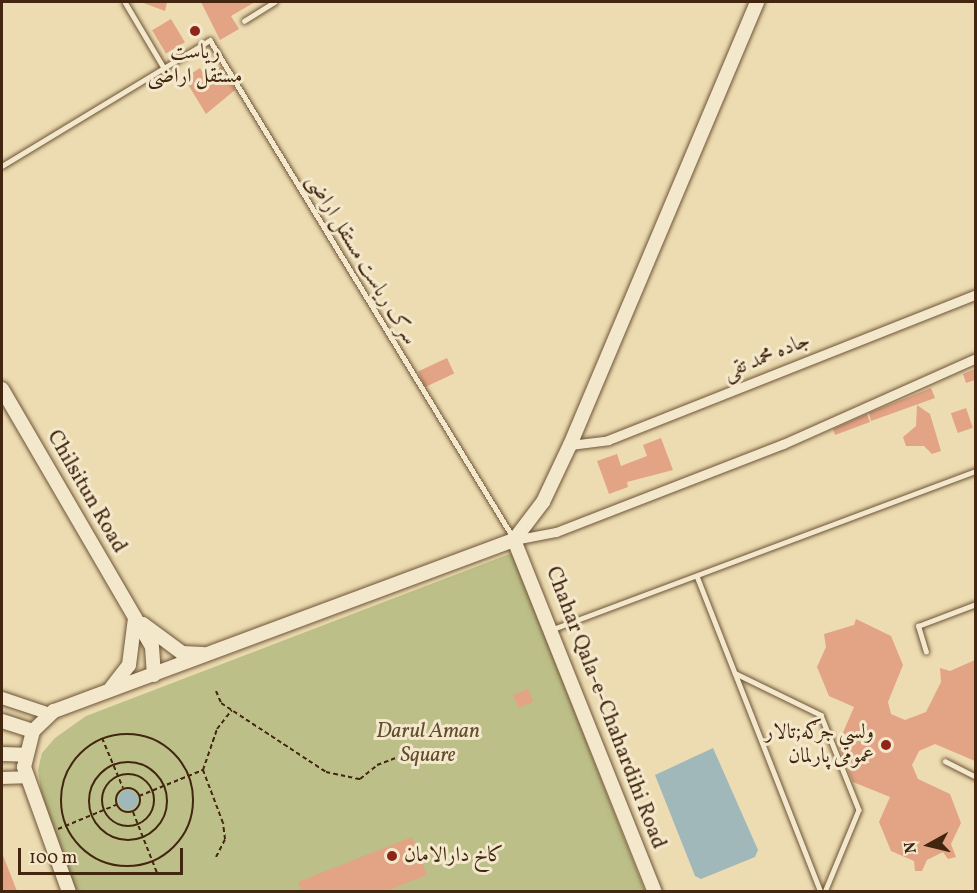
<!DOCTYPE html>
<meta charset="utf-8">
<style>
body{margin:0}
#map{position:relative;width:977px;height:893px;overflow:hidden;background:#eddcb1;font-family:Vollkorn,Amiri,serif}
div>[style]{position:absolute}
.green>*{inset:0;background:#bdbf88}
.water>*{inset:0;background:#a0b8b9}
.round{border-radius:50%}
.building>*{inset:0;background:#e3a385;transform-origin:0 0}
.path>*{height:2px;margin-top:-1px;transform-origin:0;background:repeating-linear-gradient(90deg,#43260f 0 4.5px,transparent 0 7.5px)}
.path>.ring{margin:-1px;padding:0;box-sizing:content-box;background:none;border:2px solid #43260f;border-radius:50%}
.roads{filter:drop-shadow(0 0 2px #6e5438) drop-shadow(0 0 2px #6e5438)}
.service>*{height:4.5px;margin:-2.25px;padding:0 2.25px;transform-origin:2.25px;border-radius:2.25px;background:#f3e8cc}
.minor>*{height:9px;margin:-4.5px;padding:0 4.5px;transform-origin:4.5px;border-radius:4.5px;background:#f3e8cc}
.tertiary>*{height:12px;margin:-6px;padding:0 6px;transform-origin:6px;border-radius:6px;background:#f3e8cc}
.secondary>*{height:14px;margin:-7px;padding:0 7px;transform-origin:7px;border-radius:7px;background:#f3e8cc}
.dots>*{width:16px;height:16px;translate:-50% -50%;box-sizing:border-box;border:3px solid #f3e8cc;border-radius:50%}
span{translate:-50% -50%;white-space:nowrap;text-align:center;line-height:1.15;-webkit-text-stroke:6px #f3e8cc;paint-order:stroke}
.poi-label{font-size:21px;color:#43260f}
.right{translate:-100% -50%;text-align:right}
.left{translate:0 -50%;text-align:left}
.street-label{font-size:21px;color:#43260f}
.park-label{font-size:21px;color:#624c2d;font-style:italic}
.frame{position:absolute;inset:0;border:3px solid #43260f;pointer-events:none}
.north{position:absolute;left:899px;top:815px;width:60px;height:60px;-webkit-text-stroke:4px #f3e8cc;paint-order:stroke;rotate:262deg;font-size:16px;font-weight:700;line-height:24px;text-align:center;color:#43260f}
.north::after{content:'';display:block;margin:auto;width:21px;height:27px;background:#43260f;clip-path:polygon(50% 0,100% 100%,50% 72%,0 100%)}
.scale{position:absolute;left:18px;top:848px;width:165px;height:27px;box-sizing:border-box;border:3px solid #43260f;border-top:0;padding-left:8px;font-size:18px;line-height:21px;white-space:nowrap;color:#43260f;-webkit-text-stroke:4px #f3e8cc;paint-order:stroke}
</style>
<div id="map">
<div class="green">
<div style="clip-path:polygon(512px 553px,645px 891px,76px 891px,42px 798px,38px 770px,42px 753px,55px 738px,86px 716px)"></div>
</div>
<div class="water">
<div style="clip-path:polygon(713px 748px,758px 850px,755px 857px,701px 879px,695px 876px,655px 775px)"></div>
<div class="round" style="left:118px;top:790px;width:20px;height:20px"></div>
</div>
<div class="building">
<div style="clip-path:polygon(141px 2px,167px 2px,165px 11px)"></div>
<div style="clip-path:polygon(201px 2px,255px 2px,231px 16px,239px 29px,220px 40px)"></div>
<div style="left:171px;top:19px;width:27px;height:22px;rotate:59deg"></div>
<div style="clip-path:polygon(221px 67px,235px 90px,206px 114px,184px 78px,200px 68px,205px 76px)"></div>
<div style="left:447px;top:358px;width:17px;height:32px;rotate:65deg"></div>
<div style="clip-path:polygon(975px 369px,975px 380px,966px 383px,963px 374px)"></div>
<div style="clip-path:polygon(931px 388px,935px 398px,871px 421px,869px 413px)"></div>
<div style="clip-path:polygon(917px 405px,930px 414px,941px 451px,932px 454px,924px 446px,906px 446px,903px 437px,916px 426px)"></div>
<div style="left:966px;top:408px;width:21px;height:16px;rotate:71deg"></div>
<div style="clip-path:polygon(867px 414px,870px 422px,835px 435px,833px 429px)"></div>
<div style="clip-path:polygon(661px 438px,673px 470px,627px 482px,628px 487px,609px 494px,597px 461px,617px 454px,621px 466px,647px 456px,643px 445px)"></div>
<div style="clip-path:polygon(856px 619px,891px 636px,903px 665px,888px 702px,891px 714px,905px 720px,926px 712px,941px 682px,940px 668px,950px 671px,975px 660px,975px 761px,935px 744px,919px 751px,912px 765px,918px 779px,950px 794px,961px 823px,951px 844px,956px 857px,948px 859px,943px 852px,927px 860px,922px 871px,915px 871px,914px 861px,891px 851px,879px 822px,890px 797px,853px 782px,838px 744px,854px 707px,829px 696px,817px 667px,826px 647px,824px 634px,854px 625px)"></div>
<div style="left:528px;top:689px;width:14px;height:16px;rotate:69deg"></div>
<div style="clip-path:polygon(412px 837px,427px 875px,386px 891px,302px 891px,298px 882px)"></div>
<div style="clip-path:polygon(2px 853px,17px 891px,2px 891px)"></div>
</div>
<div class="path">
<div style="left:216px;top:691px;width:13px;rotate:67deg"></div>
<div style="left:221px;top:703px;width:126px;rotate:33.3deg"></div>
<div style="left:326px;top:772px;width:35px;rotate:12deg"></div>
<div style="left:360px;top:779px;width:22px;rotate:-39deg"></div>
<div style="left:377px;top:765px;width:43px;rotate:-20.6deg"></div>
<div class="ring" style="left:61px;top:734px;width:130px;height:130px"></div>
<div style="left:102px;top:738px;width:54px;rotate:67.2deg"></div>
<div class="ring" style="left:89px;top:762px;width:76px;height:76px"></div>
<div class="ring" style="left:102px;top:774px;width:50px;height:50px"></div>
<div class="ring" style="left:116px;top:788px;width:22px;height:22px"></div>
<div style="left:139px;top:796px;width:69px;rotate:-22.1deg"></div>
<div style="left:133px;top:812px;width:66px;rotate:68.5deg"></div>
<div style="left:58px;top:829px;width:63px;rotate:-22.5deg"></div>
<div style="left:216px;top:857px;width:20px;rotate:-63deg"></div>
<div style="left:225px;top:839px;width:16px;rotate:-97deg"></div>
<div style="left:223px;top:823px;width:57px;rotate:-110.7deg"></div>
<div style="left:203px;top:770px;width:43px;rotate:-71.1deg"></div>
<div style="left:217px;top:729px;width:24px;rotate:-52deg"></div>
</div>
<div class="roads">
<div class="service">
<div style="left:125px;top:2px;width:77px;rotate:59.4deg"></div>
<div style="left:244px;top:21px;width:36px;rotate:-32deg"></div>
<div style="left:2px;top:166px;width:243px;rotate:-31.2deg"></div>
<div style="left:210px;top:40px;width:582px;rotate:58.63deg"></div>
<div style="left:697px;top:576px;width:339px;rotate:68.6deg"></div>
<div style="left:553px;top:629px;width:452px;rotate:-20.5deg"></div>
<div style="left:926px;top:652px;width:27px;rotate:-107deg"></div>
<div style="left:918px;top:626px;width:62px;rotate:-20.8deg"></div>
<div style="left:735px;top:673px;width:96px;rotate:26deg"></div>
<div style="left:821px;top:715px;width:102px;rotate:68.2deg"></div>
<div style="left:859px;top:810px;width:89px;rotate:112.5deg"></div>
<div style="left:945px;top:761px;width:35px;rotate:27deg"></div>
</div>
<div class="minor">
<div style="left:570px;top:445px;width:38px;rotate:-7deg"></div>
<div style="left:608px;top:440px;width:396px;rotate:-21.6deg"></div>
<div style="left:514px;top:540px;width:43px;rotate:-10.8deg"></div>
<div style="left:556px;top:532px;width:243px;rotate:-21.2deg"></div>
<div style="left:783px;top:444px;width:211px;rotate:-24deg"></div>
</div>
<div class="tertiary">
<div style="left:2px;top:698px;width:51px;rotate:18.4deg"></div>
<div style="left:2px;top:778px;width:23px;rotate:-2deg"></div>
</div>
<div class="secondary">
<div style="left:2px;top:389px;width:298px;rotate:59.8deg"></div>
<div style="left:152px;top:647px;width:28px;rotate:86deg"></div>
<div style="left:514px;top:540px;width:379px;rotate:68.2deg"></div>
<div style="left:143px;top:624px;width:49px;rotate:36.6deg"></div>
<div style="left:182px;top:653px;width:21px;rotate:3deg"></div>
<div style="left:111px;top:688px;width:29px;rotate:-52deg"></div>
<div style="left:129px;top:665px;width:47px;rotate:-82.7deg"></div>
<div style="left:2px;top:721px;width:33px;rotate:18deg"></div>
<div style="left:2px;top:754px;width:23px;rotate:2deg"></div>
<div style="left:69px;top:892px;width:133px;rotate:-109.8deg"></div>
<div style="left:24px;top:767px;width:37px;rotate:-76deg"></div>
<div style="left:33px;top:731px;width:29px;rotate:-44deg"></div>
<div style="left:54px;top:711px;width:491px;rotate:-20.4deg"></div>
<div style="left:514px;top:540px;width:48px;rotate:-52.7deg"></div>
<div style="left:543px;top:502px;width:63px;rotate:-64.7deg"></div>
<div style="left:570px;top:445px;width:481px;rotate:-67.1deg"></div>
</div>
</div>
<div class="dots">
<div style="left:195px;top:31px;background:#8f2418"></div>
<div style="left:886px;top:745px;background:#8f2418"></div>
<div style="left:392px;top:856px;background:#8f2418"></div>
</div>
<div class="poi-label">
<span style="left:195px;top:65px">ریاست<br>مستقل اراضی</span>
<span class="right" style="left:874px;top:745px">ولسي جرګه;تالار<br>عمومی پارلمان</span>
<span class="left" style="left:404px;top:856px">کاخ دارالامان</span>
</div>
<div class="street-label">
<span style="left:361px;top:260px;rotate:59deg">سرک ریاست مستقل اراضی</span>
<span style="left:767px;top:357px;rotate:-22deg">جاده محمد تقی</span>
<span style="left:86px;top:492px;rotate:60deg">Chilsitun Road</span>
<span style="left:605px;top:708px;rotate:69deg">Chahar Qala-e-Chahardihi Road</span>
</div>
<div class="park-label">
<span style="left:428px;top:744px">Darul Aman<br>Square</span>
</div>
<div class="frame"></div>
<div class="north">N</div>
<div class="scale">100 m</div>
</div>
